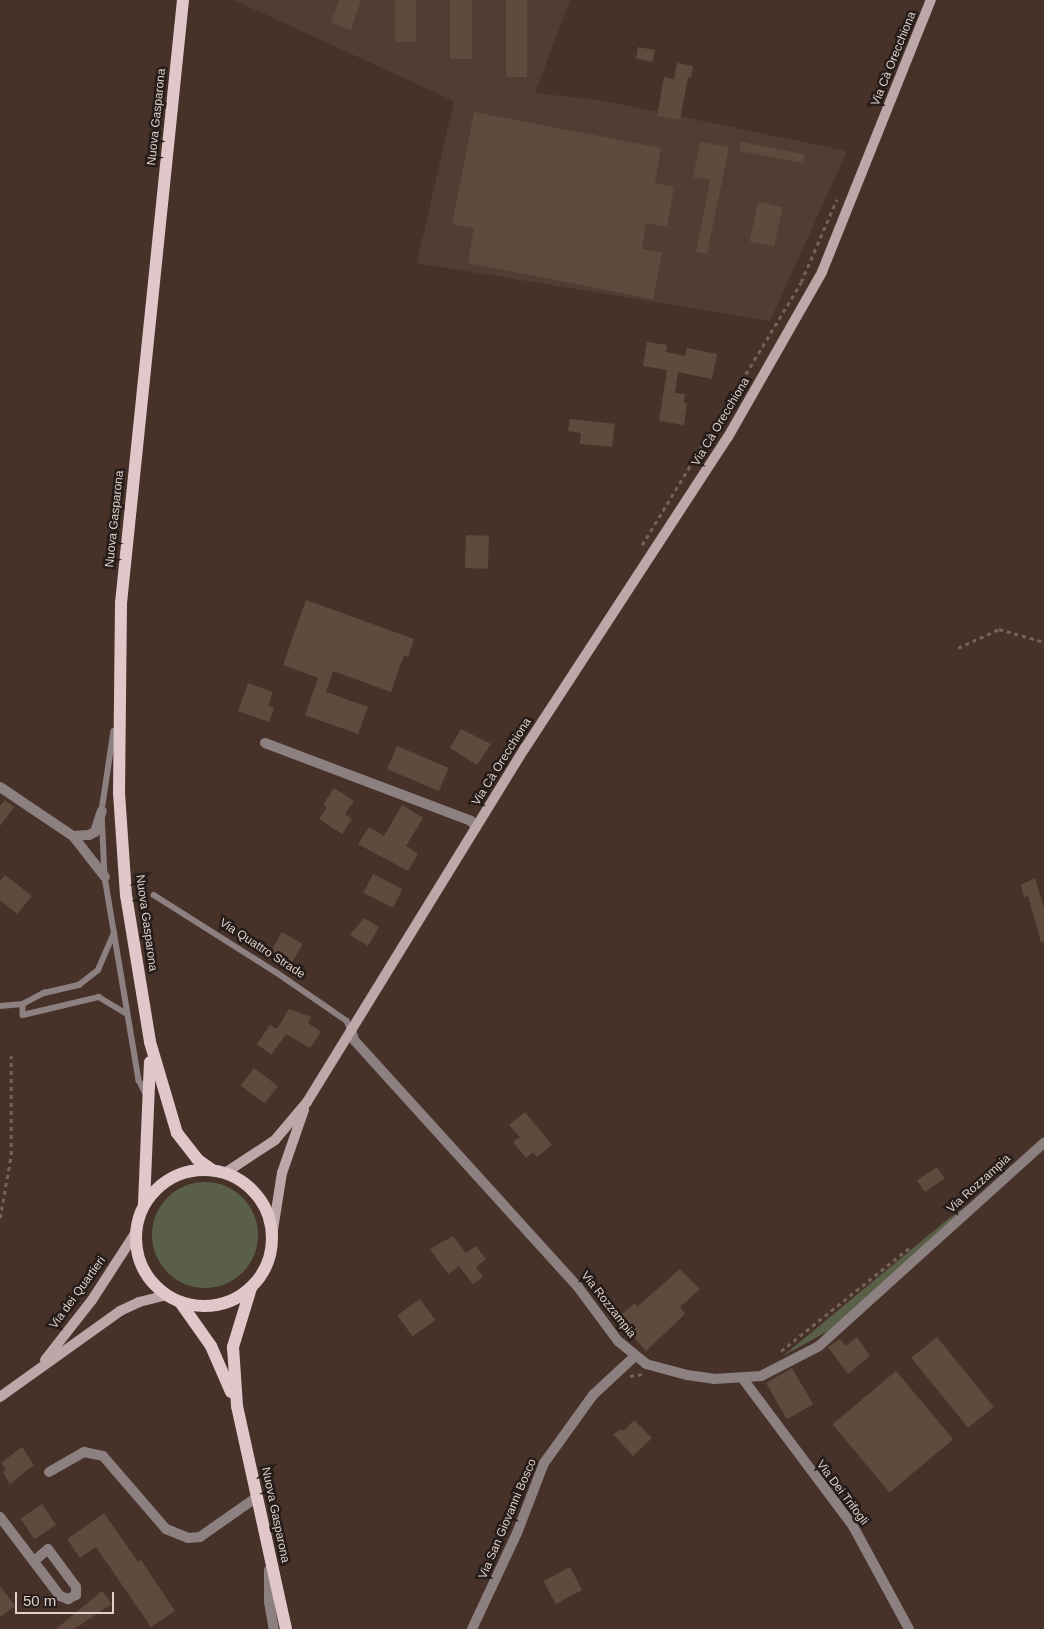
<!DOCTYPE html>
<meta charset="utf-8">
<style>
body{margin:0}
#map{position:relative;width:1044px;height:1629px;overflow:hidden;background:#47322a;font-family:Arial,sans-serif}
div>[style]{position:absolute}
.commercial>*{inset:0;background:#503e35}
.green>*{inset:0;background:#596047}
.round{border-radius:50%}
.building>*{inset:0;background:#5f4b3e;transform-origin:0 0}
.path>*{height:2.5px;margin-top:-1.25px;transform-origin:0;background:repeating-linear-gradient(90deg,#75625b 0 4px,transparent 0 8px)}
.lane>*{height:5.5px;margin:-2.75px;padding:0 2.75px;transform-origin:2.75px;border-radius:2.75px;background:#8c8081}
.street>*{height:10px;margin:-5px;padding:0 5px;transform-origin:5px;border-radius:5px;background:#8c8081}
.secondary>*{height:10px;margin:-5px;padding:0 5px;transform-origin:5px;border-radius:5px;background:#bca8a9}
.primary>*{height:12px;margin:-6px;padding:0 6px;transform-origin:6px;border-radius:6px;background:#e1c7c9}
.primary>.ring{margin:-6px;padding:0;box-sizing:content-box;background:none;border:12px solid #e1c7c9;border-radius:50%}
span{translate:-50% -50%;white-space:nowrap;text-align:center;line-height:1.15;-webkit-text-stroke:5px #261c19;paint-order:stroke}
.street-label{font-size:12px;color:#ded0ca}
.scale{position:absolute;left:15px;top:1592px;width:99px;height:22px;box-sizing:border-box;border:2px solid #ded0ca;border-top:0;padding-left:6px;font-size:15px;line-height:18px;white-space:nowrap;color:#ded0ca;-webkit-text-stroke:4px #261c19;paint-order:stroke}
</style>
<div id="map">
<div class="commercial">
<div style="clip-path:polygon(234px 0,570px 0,535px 93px,605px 101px,847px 151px,770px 321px,417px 263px,454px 101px)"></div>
</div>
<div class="green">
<div class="round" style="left:152px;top:1182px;width:106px;height:106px"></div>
<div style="clip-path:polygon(980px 1196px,830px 1330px,783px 1356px,947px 1220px)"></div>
</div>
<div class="building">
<div style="clip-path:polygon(339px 0,361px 0,351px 30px,331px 23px)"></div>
<div style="left:395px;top:0;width:21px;height:42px"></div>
<div style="left:450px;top:0;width:22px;height:59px"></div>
<div style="left:506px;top:0;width:21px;height:77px"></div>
<div style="left:638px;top:47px;width:17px;height:12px;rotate:10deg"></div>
<div style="clip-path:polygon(677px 63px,693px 66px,691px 78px,688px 77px,680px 120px,657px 116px,664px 77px,674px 79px)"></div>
<div style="clip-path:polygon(474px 112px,661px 148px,655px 183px,674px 187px,667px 227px,646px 223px,642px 249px,662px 253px,653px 299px,468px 263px,474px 228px,452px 224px)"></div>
<div style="clip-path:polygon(700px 142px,729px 147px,707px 254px,696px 252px,710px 180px,693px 177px)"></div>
<div style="left:741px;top:142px;width:65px;height:9px;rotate:11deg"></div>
<div style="left:758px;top:202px;width:25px;height:40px;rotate:12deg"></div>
<div style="clip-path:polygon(647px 342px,667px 345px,666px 352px,685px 356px,687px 348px,717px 354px,712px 379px,678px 372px,675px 393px,685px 394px,684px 403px,687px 403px,684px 425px,659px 421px,667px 370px,643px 366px)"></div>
<div style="clip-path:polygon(570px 419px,615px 424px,612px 447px,580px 444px,581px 433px,568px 431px)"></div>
<div style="left:466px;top:535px;width:23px;height:33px;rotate:2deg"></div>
<div style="clip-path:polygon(306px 600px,414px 639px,408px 657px,404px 655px,391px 692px,333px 671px,326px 692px,368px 707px,358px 734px,305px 715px,318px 678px,283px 665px)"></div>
<div style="clip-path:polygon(248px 683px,273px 692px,268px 706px,274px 708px,269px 722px,238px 711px)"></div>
<div style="clip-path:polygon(461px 729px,491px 744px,477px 765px,450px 748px)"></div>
<div style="left:397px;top:746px;width:56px;height:25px;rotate:23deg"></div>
<div style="clip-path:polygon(334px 788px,354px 801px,345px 814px,352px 819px,342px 834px,319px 819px,327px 807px,323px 805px)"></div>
<div style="clip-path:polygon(5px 800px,14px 807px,0 826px,0 806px)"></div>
<div style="clip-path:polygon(402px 805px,423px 818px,406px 846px,418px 854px,408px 871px,358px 844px,369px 827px,384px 836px)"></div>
<div style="left:373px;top:874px;width:33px;height:21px;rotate:27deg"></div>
<div style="clip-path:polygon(5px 875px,32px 896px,17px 914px,0 900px,0 881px)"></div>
<div style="clip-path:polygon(1035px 878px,1044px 908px,1044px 941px,1041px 942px,1028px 896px,1024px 897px,1021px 885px)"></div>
<div style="clip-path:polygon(364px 918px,379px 927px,368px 946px,350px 935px)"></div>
<div style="left:282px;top:932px;width:24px;height:23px;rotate:30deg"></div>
<div style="clip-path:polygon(289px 1009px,311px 1017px,308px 1023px,321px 1032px,310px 1048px,286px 1034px,271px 1055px,257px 1044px,270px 1025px,277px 1029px)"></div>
<div style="left:254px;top:1068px;width:30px;height:22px;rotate:37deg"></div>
<div style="clip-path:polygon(525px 1112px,552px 1145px,537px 1157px,533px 1152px,526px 1158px,513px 1142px,520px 1137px,509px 1125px)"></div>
<div style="left:937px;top:1167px;width:14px;height:24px;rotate:56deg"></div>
<div style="clip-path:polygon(453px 1236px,466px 1253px,476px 1246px,486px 1259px,476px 1267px,483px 1277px,473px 1284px,459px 1266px,448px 1274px,430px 1249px)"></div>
<div style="clip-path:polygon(680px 1269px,700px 1289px,680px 1307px,685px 1314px,646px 1351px,617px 1318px,635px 1303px,638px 1306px)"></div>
<div style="left:420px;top:1299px;width:26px;height:28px;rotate:54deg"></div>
<div style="clip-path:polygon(857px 1337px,870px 1356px,848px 1374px,828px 1347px,840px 1339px,846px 1346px)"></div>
<div style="left:937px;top:1337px;width:90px;height:33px;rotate:51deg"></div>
<div style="left:792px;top:1368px;width:42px;height:30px;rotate:60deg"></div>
<div style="left:896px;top:1371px;width:89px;height:83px;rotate:50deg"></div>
<div style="clip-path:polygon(634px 1420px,652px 1438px,633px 1456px,613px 1434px,622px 1429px,624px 1431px)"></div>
<div style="clip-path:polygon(22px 1447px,34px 1465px,10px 1484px,3px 1472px,6px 1469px,1px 1463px)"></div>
<div style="left:42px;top:1504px;width:25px;height:26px;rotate:56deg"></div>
<div style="clip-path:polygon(104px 1513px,138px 1562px,141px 1560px,175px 1611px,151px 1627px,96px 1547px,80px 1558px,67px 1539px)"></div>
<div style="left:570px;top:1567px;width:26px;height:30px;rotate:62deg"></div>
<div style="clip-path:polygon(0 1586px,15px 1606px,0 1617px)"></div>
<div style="clip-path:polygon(102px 1591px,112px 1604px,74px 1629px,56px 1629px)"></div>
</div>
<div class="path">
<div style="left:642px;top:545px;width:307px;rotate:-58.8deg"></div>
<div style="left:801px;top:282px;width:90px;rotate:-66.6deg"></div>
<div style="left:958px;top:648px;width:45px;rotate:-24.9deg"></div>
<div style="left:999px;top:629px;width:47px;rotate:16.1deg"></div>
<div style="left:0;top:1218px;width:64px;rotate:-80.1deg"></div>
<div style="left:11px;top:1155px;width:99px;rotate:-90deg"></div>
<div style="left:781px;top:1351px;width:164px;rotate:-38.8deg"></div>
<div style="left:630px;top:1376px;width:12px;rotate:-9deg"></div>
</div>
<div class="lane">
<div style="left:114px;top:731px;width:81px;rotate:98.5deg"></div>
<div style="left:102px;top:811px;width:66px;rotate:87.4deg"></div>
<div style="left:105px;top:877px;width:206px;rotate:80.5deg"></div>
<div style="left:139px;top:1080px;width:16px;rotate:63deg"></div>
<div style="left:154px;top:895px;width:144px;rotate:32.3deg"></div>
<div style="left:276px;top:972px;width:86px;rotate:34.6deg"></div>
<div style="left:347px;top:1021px;width:10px;rotate:66deg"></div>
<div style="left:23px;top:1004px;width:11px;rotate:90deg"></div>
<div style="left:23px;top:1015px;width:78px;rotate:-13.3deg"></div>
<div style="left:99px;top:997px;width:33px;rotate:31deg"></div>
<div style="left:0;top:1006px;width:23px;rotate:-5deg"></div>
<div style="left:23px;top:1004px;width:24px;rotate:-28deg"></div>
<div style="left:44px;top:993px;width:36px;rotate:-13deg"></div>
<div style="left:79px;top:985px;width:24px;rotate:-38deg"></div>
<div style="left:98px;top:970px;width:40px;rotate:-66.6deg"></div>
</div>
<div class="street">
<div style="left:265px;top:743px;width:220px;rotate:20.7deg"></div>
<div style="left:471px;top:821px;width:8px;rotate:50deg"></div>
<div style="left:0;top:787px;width:88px;rotate:33.9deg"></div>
<div style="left:73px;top:836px;width:52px;rotate:52deg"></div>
<div style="left:73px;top:836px;width:16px;rotate:-4deg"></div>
<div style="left:89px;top:835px;width:7px;rotate:-27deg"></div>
<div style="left:95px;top:832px;width:22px;rotate:-72deg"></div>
<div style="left:351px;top:1030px;width:10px;rotate:73deg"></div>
<div style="left:354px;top:1040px;width:333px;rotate:47.8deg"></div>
<div style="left:578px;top:1287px;width:67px;rotate:53.5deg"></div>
<div style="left:618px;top:1341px;width:36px;rotate:39deg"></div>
<div style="left:646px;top:1364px;width:42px;rotate:15deg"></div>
<div style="left:687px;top:1375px;width:27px;rotate:8deg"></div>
<div style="left:714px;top:1379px;width:47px;rotate:-3.7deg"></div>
<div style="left:761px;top:1376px;width:65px;rotate:-27.3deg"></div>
<div style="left:819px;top:1346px;width:303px;rotate:-42.1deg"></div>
<div style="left:743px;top:1379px;width:184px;rotate:53.2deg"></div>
<div style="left:853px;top:1526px;width:117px;rotate:61.5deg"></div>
<div style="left:49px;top:1472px;width:40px;rotate:-29.7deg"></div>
<div style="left:84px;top:1452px;width:19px;rotate:12deg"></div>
<div style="left:103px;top:1456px;width:96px;rotate:49.2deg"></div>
<div style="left:166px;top:1529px;width:24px;rotate:22deg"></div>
<div style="left:188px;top:1538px;width:12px;rotate:-5deg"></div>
<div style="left:200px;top:1537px;width:70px;rotate:-35.1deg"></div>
<div style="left:0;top:1517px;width:99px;rotate:52.8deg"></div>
<div style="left:60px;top:1596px;width:9px;rotate:21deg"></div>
<div style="left:68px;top:1599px;width:9px;rotate:-27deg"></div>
<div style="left:76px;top:1595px;width:8px;rotate:-90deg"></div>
<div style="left:76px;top:1587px;width:47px;rotate:-126.4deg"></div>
<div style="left:48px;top:1549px;width:18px;rotate:139deg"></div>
<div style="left:269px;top:1570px;width:32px;rotate:90deg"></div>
<div style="left:269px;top:1602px;width:27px;rotate:80deg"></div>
<div style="left:472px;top:1629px;width:106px;rotate:-64.9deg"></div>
<div style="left:517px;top:1533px;width:75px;rotate:-68.9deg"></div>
<div style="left:544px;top:1463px;width:84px;rotate:-54.2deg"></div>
<div style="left:593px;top:1395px;width:56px;rotate:-42.8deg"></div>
</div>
<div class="secondary">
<div style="left:225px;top:1173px;width:60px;rotate:-33.4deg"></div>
<div style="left:275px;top:1140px;width:50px;rotate:-49.9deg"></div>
<div style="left:307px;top:1102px;width:416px;rotate:-58.4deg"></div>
<div style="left:525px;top:748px;width:371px;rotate:-56.9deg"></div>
<div style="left:728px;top:437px;width:190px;rotate:-60.3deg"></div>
<div style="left:822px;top:272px;width:293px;rotate:-68.2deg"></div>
<div style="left:272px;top:1236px;width:64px;rotate:-81deg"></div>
<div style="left:282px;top:1173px;width:67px;rotate:-70.8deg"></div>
<div style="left:45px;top:1360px;width:76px;rotate:-51.9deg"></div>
<div style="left:92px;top:1300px;width:81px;rotate:-57.1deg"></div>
<div style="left:0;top:1397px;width:148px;rotate:-35.6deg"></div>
<div style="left:120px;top:1311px;width:21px;rotate:-25deg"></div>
<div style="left:139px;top:1302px;width:29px;rotate:-14deg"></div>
</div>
<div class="primary">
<div style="left:183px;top:0;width:606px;rotate:95.87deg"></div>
<div style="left:121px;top:603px;width:190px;rotate:90.6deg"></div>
<div style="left:119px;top:793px;width:102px;rotate:86.1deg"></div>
<div style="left:126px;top:895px;width:149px;rotate:80.7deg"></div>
<div style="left:150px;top:1042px;width:95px;rotate:73.5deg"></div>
<div style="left:177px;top:1133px;width:33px;rotate:52deg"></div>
<div style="left:197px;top:1159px;width:19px;rotate:36deg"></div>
<div class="ring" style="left:136px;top:1170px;width:124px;height:124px"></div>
<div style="left:144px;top:1204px;width:142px;rotate:-87.6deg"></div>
<div style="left:251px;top:1288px;width:62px;rotate:107deg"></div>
<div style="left:233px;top:1347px;width:59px;rotate:86.1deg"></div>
<div style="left:237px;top:1406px;width:228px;rotate:77.6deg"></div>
<div style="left:180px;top:1302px;width:54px;rotate:54.8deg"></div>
<div style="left:211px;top:1346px;width:50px;rotate:66.5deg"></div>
</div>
<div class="street-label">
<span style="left:894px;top:59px;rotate:-68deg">Via Cà Orecchiona</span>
<span style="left:157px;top:117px;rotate:-84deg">Nuova Gasparona</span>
<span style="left:721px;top:422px;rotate:-59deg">Via Cà Orecchiona</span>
<span style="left:115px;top:519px;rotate:-84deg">Nuova Gasparona</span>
<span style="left:502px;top:762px;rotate:-58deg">Via Cà Orecchiona</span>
<span style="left:146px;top:923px;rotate:82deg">Nuova Gasparona</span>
<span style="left:262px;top:949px;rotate:33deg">Via Quattro Strade</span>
<span style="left:979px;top:1184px;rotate:-42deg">Via Rozzampia</span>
<span style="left:78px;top:1293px;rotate:-54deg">Via dei Quartieri</span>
<span style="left:608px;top:1305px;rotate:52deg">Via Rozzampia</span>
<span style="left:842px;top:1493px;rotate:53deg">Via Dei Trifogli</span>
<span style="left:275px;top:1515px;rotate:78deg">Nuova Gasparona</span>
<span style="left:508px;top:1519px;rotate:-67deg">Via San Giovanni Bosco</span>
</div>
<div class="scale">50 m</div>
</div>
